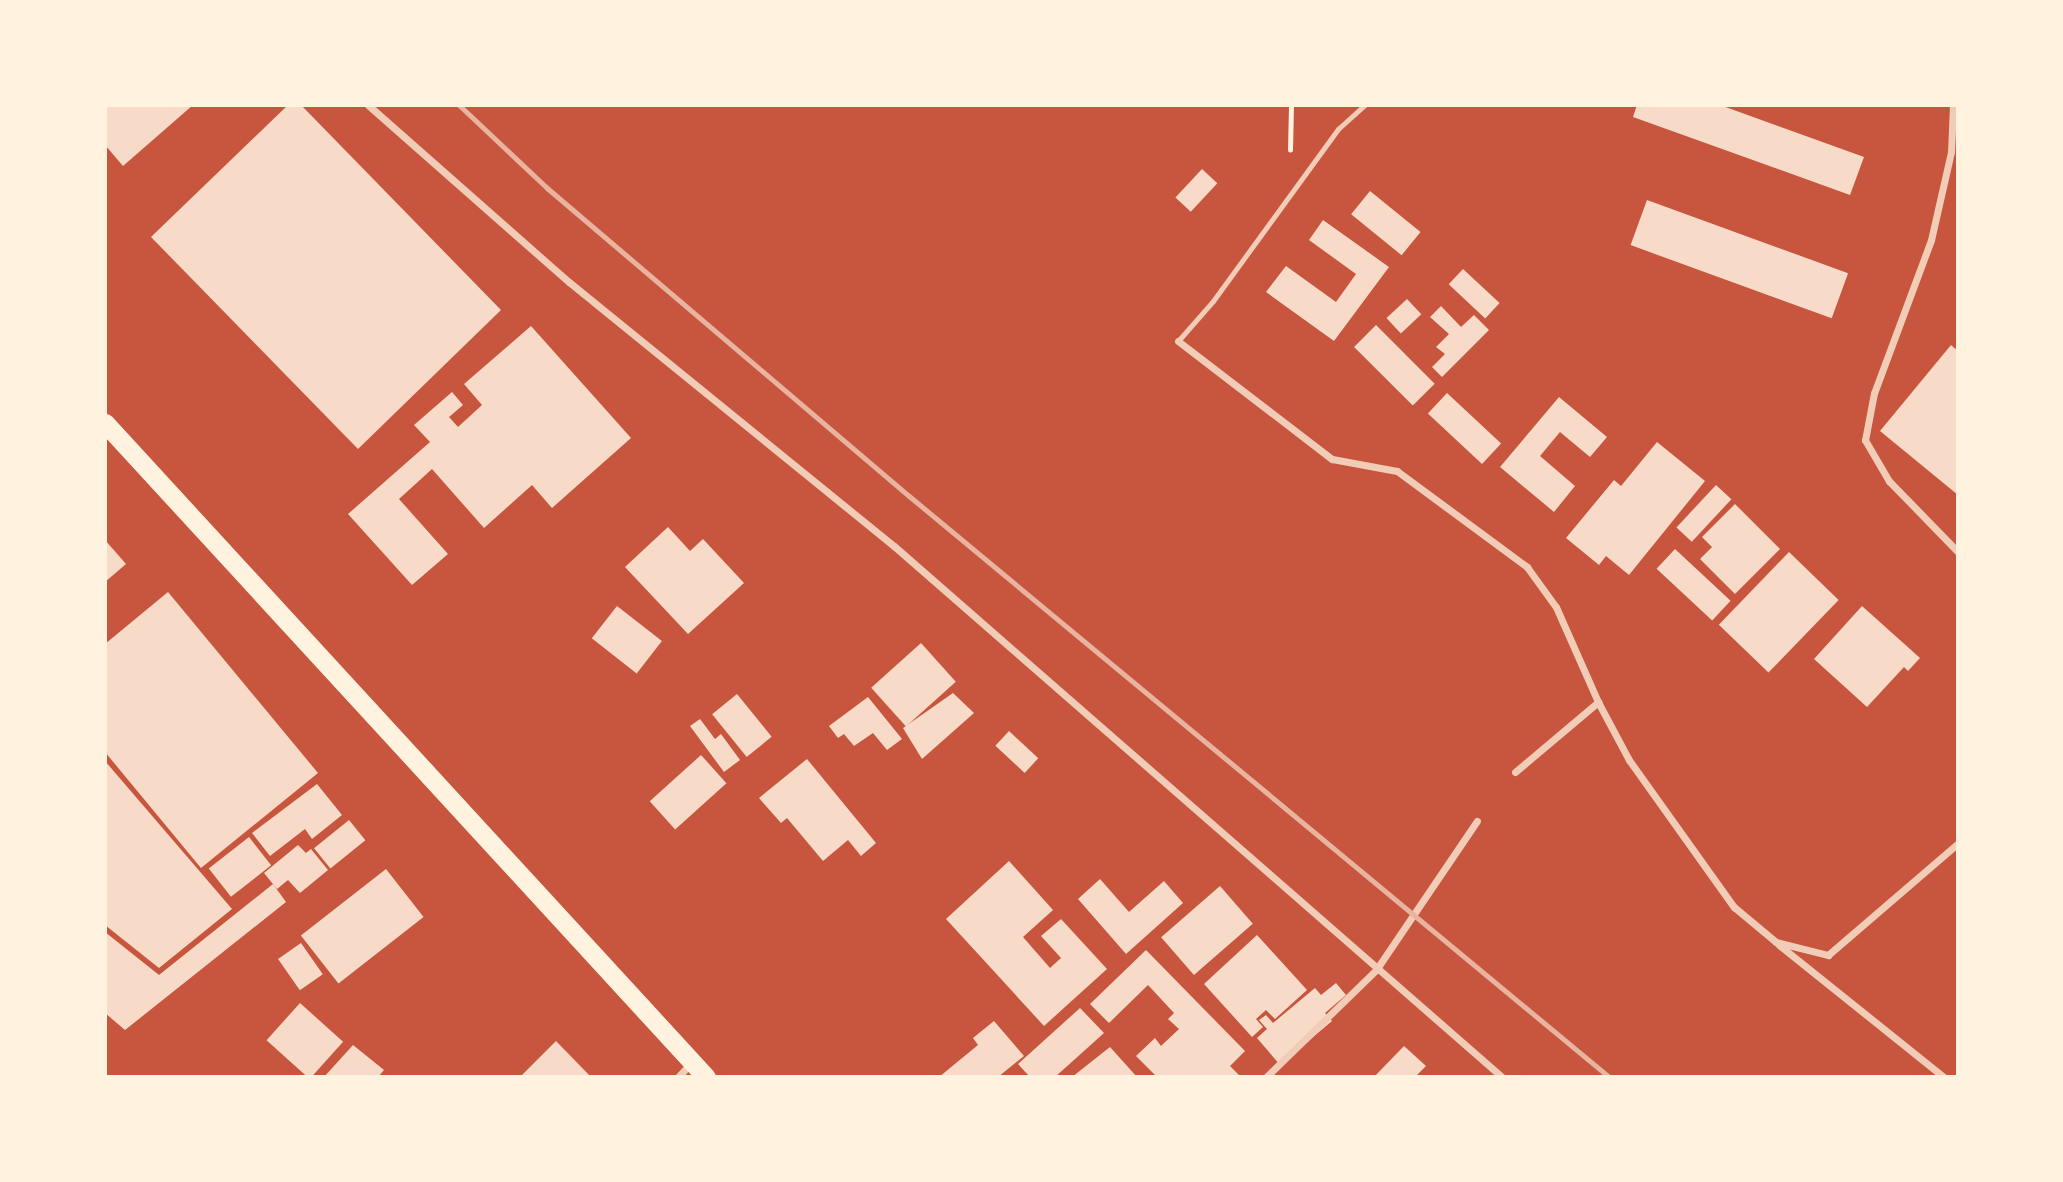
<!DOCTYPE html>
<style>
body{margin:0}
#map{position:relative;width:2063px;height:1182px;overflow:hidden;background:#c8553d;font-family:Arial,sans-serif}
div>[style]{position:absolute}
.building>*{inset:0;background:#f7dbc8;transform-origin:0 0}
.path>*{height:4.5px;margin:-2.25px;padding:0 2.25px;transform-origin:2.25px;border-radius:2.25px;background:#fff3e0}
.service>*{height:5px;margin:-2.5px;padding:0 2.5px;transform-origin:2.5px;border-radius:2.5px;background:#f1ccb7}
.minor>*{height:7px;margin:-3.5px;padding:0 3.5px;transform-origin:3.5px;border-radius:3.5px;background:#f1ccb7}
.trunk>*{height:19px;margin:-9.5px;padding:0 9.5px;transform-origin:9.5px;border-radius:9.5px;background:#fff3e0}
.rail>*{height:5px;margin:-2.5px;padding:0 2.5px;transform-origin:2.5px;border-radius:2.5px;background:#e9b49f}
span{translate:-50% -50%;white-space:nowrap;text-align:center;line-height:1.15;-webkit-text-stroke:5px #fff3e0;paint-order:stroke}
.frame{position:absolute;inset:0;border:107px solid #fff3e0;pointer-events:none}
</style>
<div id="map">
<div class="building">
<div style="clip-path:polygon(105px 105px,193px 105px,123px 166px,105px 145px)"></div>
<div style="clip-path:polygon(288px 105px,301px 105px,501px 310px,358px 449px,151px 237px)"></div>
<div style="clip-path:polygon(1637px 105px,1720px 105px,1864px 157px,1850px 195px,1633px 117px)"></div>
<div style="left:1202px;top:169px;width:21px;height:39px;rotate:43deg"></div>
<div style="left:1370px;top:191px;width:65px;height:30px;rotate:39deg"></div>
<div style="left:1647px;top:200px;width:214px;height:48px;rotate:20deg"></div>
<div style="clip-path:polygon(1323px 220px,1389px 267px,1334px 341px,1266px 292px,1286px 266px,1336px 302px,1356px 274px,1309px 240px)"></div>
<div style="left:1463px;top:269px;width:50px;height:21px;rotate:43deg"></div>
<div style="left:1407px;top:299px;width:21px;height:28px;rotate:47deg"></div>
<div style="clip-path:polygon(1441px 306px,1461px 327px,1474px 315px,1489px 330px,1442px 377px,1432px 367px,1445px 354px,1436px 347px,1449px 334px,1430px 317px)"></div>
<div style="left:1376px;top:325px;width:83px;height:31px;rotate:45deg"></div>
<div style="clip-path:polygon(531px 326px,631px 438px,552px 508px,532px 485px,484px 528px,432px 469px,399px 499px,448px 554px,412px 585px,348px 514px,430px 442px,414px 425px,452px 392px,463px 405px,449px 417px,458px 427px,482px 405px,464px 384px)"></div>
<div style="clip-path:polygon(1951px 345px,1958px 351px,1958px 495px,1880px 431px)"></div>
<div style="left:1447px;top:393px;width:74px;height:28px;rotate:43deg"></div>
<div style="clip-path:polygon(1559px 397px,1607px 437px,1590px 457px,1560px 432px,1540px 456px,1575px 486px,1554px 512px,1500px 467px)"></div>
<div style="clip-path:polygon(1657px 442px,1705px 481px,1629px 575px,1606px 556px,1599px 565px,1566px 538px,1614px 480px,1621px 486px)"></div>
<div style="left:1716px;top:485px;width:21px;height:58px;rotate:43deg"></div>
<div style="clip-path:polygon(1735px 504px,1780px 549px,1735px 594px,1700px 559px,1712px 547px,1702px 537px)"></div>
<div style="clip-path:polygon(668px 527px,690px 551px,703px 539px,744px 583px,688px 634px,625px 567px)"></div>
<div style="clip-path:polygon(105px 540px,126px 564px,105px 582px)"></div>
<div style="left:1675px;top:549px;width:76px;height:27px;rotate:43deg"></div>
<div style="left:1789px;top:552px;width:69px;height:101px;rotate:44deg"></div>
<div style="clip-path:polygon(168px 592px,318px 773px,201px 868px,105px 752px,105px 644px)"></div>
<div style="left:617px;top:606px;width:57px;height:41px;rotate:38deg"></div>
<div style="clip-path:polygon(1862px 606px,1920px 658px,1908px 671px,1904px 667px,1867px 707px,1814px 659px)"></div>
<div style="left:921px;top:643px;width:52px;height:67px;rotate:48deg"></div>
<div style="clip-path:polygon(953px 693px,974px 713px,922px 759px,903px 728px)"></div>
<div style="left:737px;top:694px;width:55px;height:32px;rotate:51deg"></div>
<div style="clip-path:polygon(868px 697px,902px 739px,887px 750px,873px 733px,854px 746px,844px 734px,838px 738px,829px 726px)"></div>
<div style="clip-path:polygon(700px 719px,715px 739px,721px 734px,740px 760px,724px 772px,690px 726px)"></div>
<div style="left:1009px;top:731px;width:40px;height:20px;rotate:43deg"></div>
<div style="left:701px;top:755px;width:38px;height:69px;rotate:48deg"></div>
<div style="clip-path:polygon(807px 759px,876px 843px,861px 856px,848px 840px,823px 861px,787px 818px,781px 823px,759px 798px)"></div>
<div style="clip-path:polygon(105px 761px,232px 909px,159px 968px,105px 925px)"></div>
<div style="clip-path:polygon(317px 784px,342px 815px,312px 839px,305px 829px,270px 856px,252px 833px)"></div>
<div style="left:349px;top:820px;width:26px;height:45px;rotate:51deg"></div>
<div style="left:249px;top:837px;width:36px;height:51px;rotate:52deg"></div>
<div style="clip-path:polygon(298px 845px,306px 853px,311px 849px,328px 870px,300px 893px,288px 880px,277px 889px,264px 873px)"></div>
<div style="clip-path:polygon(1009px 861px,1053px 910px,1023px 937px,1050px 968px,1061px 958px,1041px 936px,1061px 919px,1107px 969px,1044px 1026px,946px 919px)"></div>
<div style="left:386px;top:869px;width:61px;height:108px;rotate:52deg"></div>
<div style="clip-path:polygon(1100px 879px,1129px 912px,1164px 881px,1183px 903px,1126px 954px,1078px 899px)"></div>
<div style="clip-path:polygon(273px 884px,286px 902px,125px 1030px,105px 1013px,105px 932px,159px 975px)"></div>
<div style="left:1220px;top:886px;width:50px;height:78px;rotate:49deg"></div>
<div style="clip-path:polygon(1257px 935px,1307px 990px,1275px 1019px,1266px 1010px,1256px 1019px,1263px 1027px,1252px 1037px,1204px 984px)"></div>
<div style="left:301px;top:943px;width:38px;height:28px;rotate:55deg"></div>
<div style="clip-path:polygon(1146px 950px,1245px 1051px,1230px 1066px,1241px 1077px,1157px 1077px,1136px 1056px,1155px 1038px,1161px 1046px,1179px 1029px,1168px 1019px,1174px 1013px,1148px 985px,1109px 1023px,1090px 1004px)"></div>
<div style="clip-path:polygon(1336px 983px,1346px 995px,1325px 1013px,1332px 1021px,1280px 1065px,1257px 1038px,1267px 1029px,1259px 1020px,1266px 1015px,1273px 1023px,1315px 988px,1321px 995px)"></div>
<div style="left:300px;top:1003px;width:58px;height:50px;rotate:42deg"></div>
<div style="clip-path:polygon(1080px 1008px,1104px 1033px,1055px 1077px,1030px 1077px,1018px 1064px)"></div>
<div style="clip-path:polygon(994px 1021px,1024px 1056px,998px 1077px,939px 1077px,978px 1045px,973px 1038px)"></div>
<div style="clip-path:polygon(556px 1041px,591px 1077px,520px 1077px)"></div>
<div style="clip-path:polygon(353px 1045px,384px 1070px,378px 1077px,324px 1077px)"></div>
<div style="clip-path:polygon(1404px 1046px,1426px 1066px,1415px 1077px,1374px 1077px)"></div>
<div style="clip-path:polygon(1110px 1047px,1137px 1077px,1072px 1077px)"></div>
</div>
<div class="path">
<div style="left:1290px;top:150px;width:45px;rotate:-88.7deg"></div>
</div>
<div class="service">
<div style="left:1178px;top:341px;width:53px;rotate:-48.8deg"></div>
<div style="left:1213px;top:301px;width:213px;rotate:-54deg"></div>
<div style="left:1338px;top:129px;width:36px;rotate:-42deg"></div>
</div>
<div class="minor">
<div style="left:368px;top:105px;width:268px;rotate:41.4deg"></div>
<div style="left:569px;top:282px;width:419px;rotate:39.1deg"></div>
<div style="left:894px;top:546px;width:807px;rotate:41.13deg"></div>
<div style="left:1953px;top:105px;width:47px;rotate:92.4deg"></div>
<div style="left:1951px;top:152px;width:90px;rotate:102.8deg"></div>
<div style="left:1931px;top:240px;width:163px;rotate:110.4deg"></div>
<div style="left:1874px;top:393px;width:48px;rotate:100.8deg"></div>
<div style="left:1865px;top:440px;width:48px;rotate:59.7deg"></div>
<div style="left:1889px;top:481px;width:99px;rotate:45.8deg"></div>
<div style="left:1178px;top:341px;width:194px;rotate:37.5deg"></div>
<div style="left:1332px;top:459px;width:66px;rotate:10.5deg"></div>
<div style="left:1397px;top:471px;width:162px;rotate:36.4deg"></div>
<div style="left:1527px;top:567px;width:49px;rotate:54.1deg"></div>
<div style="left:1556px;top:607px;width:104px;rotate:66.1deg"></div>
<div style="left:1515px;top:772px;width:109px;rotate:-40.1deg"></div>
<div style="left:1598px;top:702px;width:66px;rotate:61.9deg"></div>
<div style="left:1629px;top:760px;width:181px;rotate:54.5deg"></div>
<div style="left:1734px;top:907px;width:55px;rotate:39.8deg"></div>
<div style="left:1776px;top:942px;width:54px;rotate:14deg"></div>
<div style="left:1828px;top:955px;width:172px;rotate:-40.7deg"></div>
<div style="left:1779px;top:945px;width:211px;rotate:38.7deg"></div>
<div style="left:678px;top:1077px;width:21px;rotate:-47deg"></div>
<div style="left:1266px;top:1077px;width:153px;rotate:-44.2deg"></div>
<div style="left:1376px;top:970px;width:180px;rotate:-55.9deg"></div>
</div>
<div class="trunk">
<div style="left:105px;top:423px;width:888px;rotate:47.42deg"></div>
</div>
<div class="rail">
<div style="left:459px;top:105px;width:121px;rotate:43.3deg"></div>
<div style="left:547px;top:188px;width:475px;rotate:40.4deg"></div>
<div style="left:909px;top:496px;width:910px;rotate:39.69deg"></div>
</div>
<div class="frame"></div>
</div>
